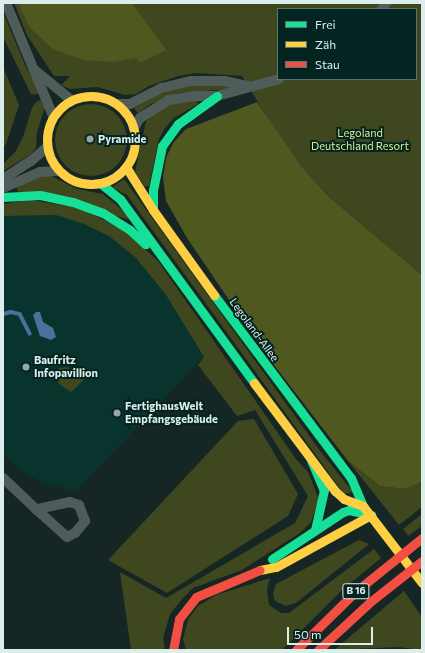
<!DOCTYPE html>
<meta charset="utf-8">
<style>
body{margin:0}
#map{position:relative;width:425px;height:653px;overflow:hidden;background:#152624;font-family:Commissioner,sans-serif}
div>[style]{position:absolute}
.built>*{inset:0;background:#09342e}
.green>*{inset:0;background:#3f471e}
.round{border-radius:50%}
.forest>*{inset:0;background:#4e581f}
.water>*{inset:0;background:#46729b}
.stream>*{height:3.5px;margin:-1.75px;padding:0 1.75px;transform-origin:1.75px;border-radius:1.75px;background:#46729b}
.street>*{height:10px;margin:-5px;padding:0 5px;transform-origin:5px;border-radius:5px;background:#4f5c5a}
.fast>*{height:9px;margin:-4.5px;padding:0 4.5px;transform-origin:4.5px;border-radius:4.5px;background:#16e098}
.slow>*{height:9px;margin:-4.5px;padding:0 4.5px;transform-origin:4.5px;border-radius:4.5px;background:#ffcf43}
.slow>.ring{margin:-4.5px;padding:0;box-sizing:content-box;background:none;border:9px solid #ffcf43;border-radius:50%}
.jam>*{height:9px;margin:-4.5px;padding:0 4.5px;transform-origin:4.5px;border-radius:4.5px;background:#f24e42}
.dots>*{width:11px;height:11px;translate:-50% -50%;box-sizing:border-box;border:2px solid #032420;border-radius:50%}
span{translate:-50% -50%;white-space:nowrap;text-align:center;line-height:1.15;-webkit-text-stroke:4px #032420;paint-order:stroke}
.shield-label span{padding:1px 3px;background:#032420;border:1px solid;border-radius:3px;-webkit-text-stroke-width:0}
.shield-label{font-size:10px;color:#dceeeb;font-weight:700}
.park-label{font-size:11px;color:#dcea8d}
.poi-label{font-size:11px;color:#dceeeb;font-weight:700}
.left{translate:0 -50%;text-align:left}
.street-label{font-size:11px;color:#dceeeb}
.frame{position:absolute;inset:0;border:4px solid #dceeeb;pointer-events:none}
.legend{position:absolute;left:277px;top:8px;width:140px;height:72px;box-sizing:border-box;background:#032420;border:1px solid #5a7571;margin:0;padding:5px 7px;list-style:none;font-size:12px;color:#dceeeb}
.legend li{display:flex;align-items:center;gap:8px;height:20px}
.legend b{width:20px;border:1px solid #5a7571}
.scale{position:absolute;left:287px;top:627px;width:86px;height:18px;box-sizing:border-box;border:2px solid #dceeeb;border-top:0;padding-left:5px;font-size:12px;line-height:14px;white-space:nowrap;color:#dceeeb;-webkit-text-stroke:3px #032420;paint-order:stroke}
</style>
<div id="map">
<div class="built">
<div style="clip-path:polygon(56px 215px,84px 224px,109px 236px,136px 258px,166px 295px,204px 357px,76px 491px,42px 483px,20px 470px,3px 453px,3px 216px)"></div>
</div>
<div class="green">
<div style="clip-path:polygon(evenodd,14px 3px,422px 3px,422px 275px,329px 197px,301px 166px,279px 137px,242px 76px,196px 73px,178px 76px,149px 86px,136px 94px,125px 95px,97px 87px,70px 89px,61px 85px,70px 76px,54px 76px,27px 35px,14px 3px,278px 9px,416px 9px,416px 79px,278px 79px,278px 9px)"></div>
<div style="clip-path:polygon(3px 12px,25px 65px,40px 92px,35px 95px,31px 94px,3px 37px)"></div>
<div style="clip-path:polygon(3px 67px,19px 105px,6px 144px,3px 147px)"></div>
<div style="clip-path:polygon(184px 86px,230px 86px,230px 89px,177px 93px,151px 104px,138px 113px,134px 108px,157px 95px)"></div>
<div style="clip-path:polygon(43px 99px,45px 107px,37px 132px,36px 148px,30px 155px,3px 171px,3px 164px,16px 151px,23px 137px,32px 108px,36px 102px)"></div>
<div style="clip-path:polygon(197px 99px,198px 104px,174px 118px,165px 128px,159px 139px,149px 186px,145px 187px,135px 172px,146px 121px,152px 114px,174px 103px)"></div>
<div class="round" style="left:55px;top:104px;width:72px;height:72px"></div>
<div style="clip-path:polygon(37px 176px,51px 176px,77px 189px,103px 194px,135px 221px,17px 191px,17px 186px)"></div>
<div style="clip-path:polygon(124px 179px,321px 452px,353px 492px,344px 494px,127px 195px,112px 187px)"></div>
<div style="clip-path:polygon(30px 200px,80px 208px,124px 230px,158px 261px,296px 459px,308px 472px,319px 499px,311px 522px,300px 533px,242px 570px,193px 588px,183px 598px,170px 614px,163px 638px,165px 650px,131px 650px,120px 572px,166px 598px,295px 523px,308px 496px,255px 410px,237px 416px,198px 365px,204px 357px,166px 295px,136px 258px,109px 236px,84px 224px,56px 215px,3px 216px,3px 204px)"></div>
<div style="clip-path:polygon(67px 367px,84px 380px,71px 392px,59px 384px,54px 374px,59px 368px)"></div>
<div style="clip-path:polygon(254px 419px,298px 494px,288px 516px,167px 593px,108px 560px,238px 421px)"></div>
<div style="clip-path:polygon(348px 461px,380px 486px,405px 489px,422px 482px,422px 507px,399px 525px)"></div>
<div style="clip-path:polygon(422px 514px,422px 526px,408px 536px,403px 529px)"></div>
<div style="clip-path:polygon(359px 540px,369px 544px,296px 603px,286px 606px,275px 601px,273px 594px,276px 584px)"></div>
<div style="clip-path:polygon(374px 549px,381px 558px,342px 590px,282px 650px,186px 650px,183px 639px,188px 619px,198px 606px,216px 595px,270px 578px,267px 589px,269px 605px,281px 613px,289px 613px)"></div>
<div style="clip-path:polygon(404px 591px,422px 617px,422px 650px,398px 647px,334px 650px)"></div>
</div>
<div class="forest">
<div style="clip-path:polygon(18px 3px,132px 3px,166px 50px,140px 63px,136px 58px,112px 62px,83px 60px,53px 49px,30px 28px)"></div>
<div style="clip-path:polygon(257px 102px,301px 166px,329px 197px,422px 275px,422px 482px,405px 489px,380px 486px,348px 461px,267px 356px,187px 238px,166px 201px,163px 177px,166px 158px,173px 143px,186px 129px)"></div>
</div>
<div class="water">
<div style="clip-path:polygon(36px 312px,40px 312px,43px 322px,53px 328px,56px 337px,51px 340px,40px 336px,33px 315px)"></div>
</div>
<div class="stream">
<div style="left:3px;top:314px;width:8px;rotate:-14deg"></div>
<div style="left:11px;top:312px;width:9px;rotate:13deg"></div>
<div style="left:20px;top:314px;width:22px;rotate:63deg"></div>
</div>
<div class="street">
<div style="left:6px;top:3px;width:122px;rotate:67.4deg"></div>
<div style="left:382px;top:9px;width:7px;rotate:-56deg"></div>
<div style="left:36px;top:71px;width:45px;rotate:39.6deg"></div>
<div style="left:118px;top:104px;width:12px"></div>
<div style="left:130px;top:104px;width:36px;rotate:-27deg"></div>
<div style="left:162px;top:88px;width:30px;rotate:-14deg"></div>
<div style="left:191px;top:81px;width:33px"></div>
<div style="left:224px;top:81px;width:25px;rotate:12deg"></div>
<div style="left:134px;top:128px;width:12px;rotate:-59deg"></div>
<div style="left:140px;top:118px;width:34px;rotate:-32deg"></div>
<div style="left:169px;top:100px;width:26px;rotate:-9deg"></div>
<div style="left:195px;top:96px;width:22px"></div>
<div style="left:217px;top:96px;width:64px;rotate:-15.3deg"></div>
<div style="left:3px;top:179px;width:33px;rotate:-33deg"></div>
<div style="left:31px;top:161px;width:21px;rotate:-41deg"></div>
<div style="left:3px;top:188px;width:40px;rotate:-23.4deg"></div>
<div style="left:40px;top:172px;width:19px;rotate:-3deg"></div>
<div style="left:3px;top:478px;width:45px;rotate:43.2deg"></div>
<div style="left:36px;top:509px;width:42px;rotate:42.1deg"></div>
<div style="left:67px;top:537px;width:9px;rotate:-27deg"></div>
<div style="left:75px;top:533px;width:16px;rotate:-50deg"></div>
<div style="left:85px;top:521px;width:17px;rotate:-111deg"></div>
<div style="left:79px;top:505px;width:9px;rotate:-162deg"></div>
<div style="left:70px;top:502px;width:35px;rotate:168deg"></div>
</div>
<div class="fast">
<div style="left:100px;top:183px;width:26px;rotate:39deg"></div>
<div style="left:120px;top:199px;width:228px;rotate:53.9deg"></div>
<div style="left:3px;top:197px;width:37px;rotate:-3deg"></div>
<div style="left:40px;top:195px;width:34px;rotate:12deg"></div>
<div style="left:73px;top:202px;width:32px;rotate:20deg"></div>
<div style="left:103px;top:213px;width:32px;rotate:32deg"></div>
<div style="left:130px;top:230px;width:21px;rotate:43deg"></div>
<div style="left:153px;top:210px;width:20px;rotate:-90deg"></div>
<div style="left:153px;top:190px;width:45px;rotate:-78.4deg"></div>
<div style="left:162px;top:146px;width:27px;rotate:-54deg"></div>
<div style="left:178px;top:124px;width:48px;rotate:-35.7deg"></div>
<div style="left:214px;top:295px;width:229px;rotate:53.2deg"></div>
<div style="left:351px;top:478px;width:30px;rotate:67deg"></div>
<div style="left:311px;top:460px;width:33px;rotate:67deg"></div>
<div style="left:324px;top:490px;width:41px;rotate:102.7deg"></div>
<div style="left:272px;top:559px;width:85px;rotate:-33.5deg"></div>
<div style="left:343px;top:512px;width:6px;rotate:-18deg"></div>
<div style="left:349px;top:510px;width:23px;rotate:13deg"></div>
</div>
<div class="slow">
<div class="ring" style="left:47px;top:96px;width:79px;height:79px"></div>
<div style="left:126px;top:167px;width:51px;rotate:57.9deg"></div>
<div style="left:153px;top:210px;width:105px;rotate:54.3deg"></div>
<div style="left:254px;top:383px;width:135px;rotate:53.1deg"></div>
<div style="left:335px;top:491px;width:12px;rotate:42deg"></div>
<div style="left:344px;top:499px;width:20px;rotate:20deg"></div>
<div style="left:363px;top:506px;width:97px;rotate:52.5deg"></div>
<div style="left:260px;top:570px;width:16px;rotate:-11deg"></div>
<div style="left:276px;top:567px;width:108px;rotate:-28.7deg"></div>
</div>
<div class="jam">
<div style="left:173px;top:650px;width:32px;rotate:-79deg"></div>
<div style="left:179px;top:619px;width:28px;rotate:-52deg"></div>
<div style="left:196px;top:597px;width:69px;rotate:-22.9deg"></div>
<div style="left:296px;top:650px;width:83px;rotate:-44.5deg"></div>
<div style="left:355px;top:592px;width:86px;rotate:-38.9deg"></div>
<div style="left:318px;top:650px;width:71px;rotate:-42.7deg"></div>
<div style="left:370px;top:602px;width:66px;rotate:-38.3deg"></div>
</div>
<div class="dots">
<div style="left:90px;top:139px;background:#96a8a5"></div>
<div style="left:26px;top:367px;background:#96a8a5"></div>
<div style="left:117px;top:413px;background:#96a8a5"></div>
</div>
<div class="shield-label">
<span style="left:356px;top:591px">B 16</span>
</div>
<div class="park-label">
<span style="left:360px;top:140px">Legoland<br>Deutschland Resort</span>
</div>
<div class="poi-label">
<span class="left" style="left:98px;top:139px">Pyramide</span>
<span class="left" style="left:34px;top:367px">Baufritz<br>Infopavillion</span>
<span class="left" style="left:125px;top:413px">FertighausWelt<br>Empfangsgebäude</span>
</div>
<div class="street-label">
<span style="left:254px;top:330px;rotate:54deg">Legoland-Allee</span>
</div>
<div class="frame"></div>
<ul class="legend">
<li><b style="height:5px;background:#16e098"></b>Frei</li>
<li><b style="height:5px;background:#ffcf43"></b>Zäh</li>
<li><b style="height:5px;background:#f24e42"></b>Stau</li>
</ul>
<div class="scale">50 m</div>
</div>
